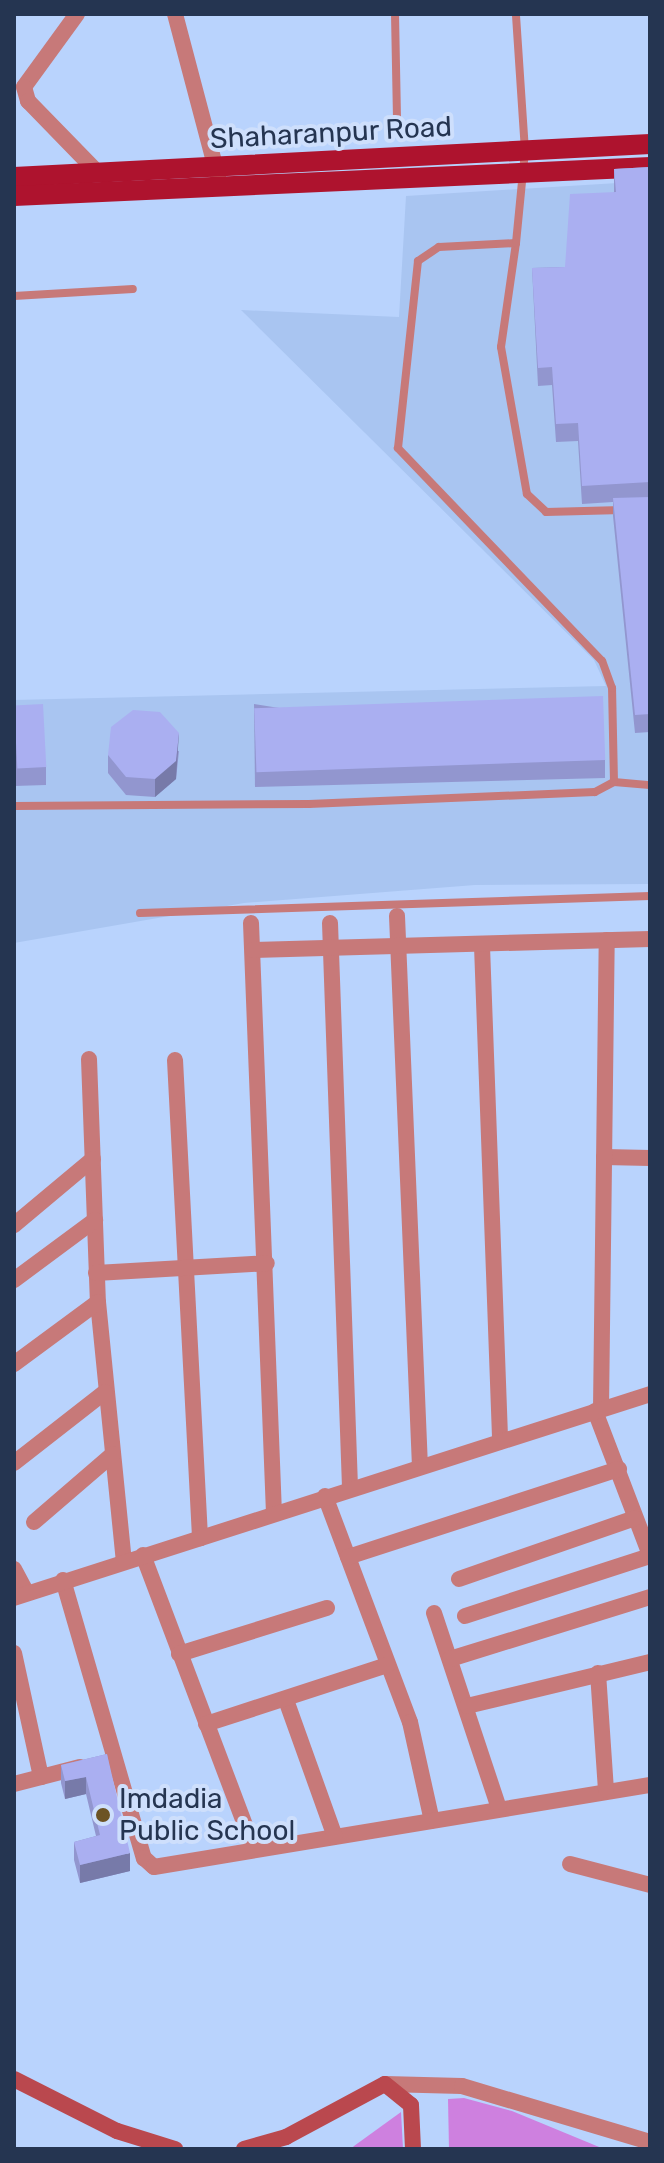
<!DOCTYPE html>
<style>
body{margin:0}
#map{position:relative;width:664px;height:2163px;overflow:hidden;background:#b9d3fd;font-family:Rubik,sans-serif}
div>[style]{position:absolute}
.built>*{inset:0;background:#a9c5f1}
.water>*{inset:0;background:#ce80df}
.lane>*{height:8px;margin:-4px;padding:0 4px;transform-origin:4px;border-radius:4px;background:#c77979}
.street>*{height:16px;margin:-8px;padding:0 8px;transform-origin:8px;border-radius:8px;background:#c77979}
.secondary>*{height:16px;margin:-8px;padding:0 8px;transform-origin:8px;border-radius:8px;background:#ba484e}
.primary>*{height:20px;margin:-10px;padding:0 10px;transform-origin:10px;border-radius:10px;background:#ae132e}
.wall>*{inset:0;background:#9296cf}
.shaded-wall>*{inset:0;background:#777aa9}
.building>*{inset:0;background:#aaaff1;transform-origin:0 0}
.dots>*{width:22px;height:22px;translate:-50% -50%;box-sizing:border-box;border:4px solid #cedffc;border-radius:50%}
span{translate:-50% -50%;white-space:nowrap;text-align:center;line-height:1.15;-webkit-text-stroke:8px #cedffc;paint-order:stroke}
.street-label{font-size:28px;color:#253551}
.poi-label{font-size:28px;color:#253551}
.left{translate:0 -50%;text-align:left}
.frame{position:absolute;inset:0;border:16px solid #253551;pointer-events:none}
</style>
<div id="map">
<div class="built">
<div style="clip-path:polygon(650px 181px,650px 884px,475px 885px,244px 903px,14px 943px,14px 700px,606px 686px,594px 660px,241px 310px,399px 317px,406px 196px)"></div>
</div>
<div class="water">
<div style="clip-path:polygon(464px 2098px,512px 2111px,604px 2149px,449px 2149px,448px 2099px)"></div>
<div style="clip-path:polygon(401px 2112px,403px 2149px,351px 2149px,354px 2146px)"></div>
</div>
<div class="lane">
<div style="left:395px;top:14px;width:109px;rotate:88.9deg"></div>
<div style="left:516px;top:243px;width:105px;rotate:98.2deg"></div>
<div style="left:501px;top:347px;width:149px;rotate:80deg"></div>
<div style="left:527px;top:494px;width:26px;rotate:43deg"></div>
<div style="left:546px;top:512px;width:76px;rotate:-1.5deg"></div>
<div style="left:14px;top:296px;width:119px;rotate:-3.4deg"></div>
<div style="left:614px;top:782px;width:36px;rotate:5deg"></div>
<div style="left:14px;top:806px;width:295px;rotate:-0.4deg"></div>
<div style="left:309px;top:804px;width:286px;rotate:-2.4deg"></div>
<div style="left:595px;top:792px;width:21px;rotate:-28deg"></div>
<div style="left:614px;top:782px;width:94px;rotate:-91.2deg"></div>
<div style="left:612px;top:688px;width:29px;rotate:-110deg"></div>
<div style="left:602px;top:661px;width:295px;rotate:-133.8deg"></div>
<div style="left:398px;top:448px;width:188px;rotate:-83.9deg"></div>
<div style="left:418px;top:261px;width:25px;rotate:-34deg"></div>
<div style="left:439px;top:247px;width:77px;rotate:-3deg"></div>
<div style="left:516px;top:243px;width:92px;rotate:-84.4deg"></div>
<div style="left:525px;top:151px;width:137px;rotate:-93.8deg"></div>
<div style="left:140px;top:913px;width:510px;rotate:-1.91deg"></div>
</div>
<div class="street">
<div style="left:77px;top:14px;width:90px;rotate:126deg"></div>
<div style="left:24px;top:87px;width:15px;rotate:74deg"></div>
<div style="left:28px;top:101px;width:100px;rotate:45.8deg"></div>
<div style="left:175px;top:14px;width:169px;rotate:75.2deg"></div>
<div style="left:397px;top:916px;width:550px;rotate:87.61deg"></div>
<div style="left:251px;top:923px;width:590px;rotate:87.77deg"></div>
<div style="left:330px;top:923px;width:564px;rotate:87.97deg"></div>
<div style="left:482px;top:946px;width:496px;rotate:87.9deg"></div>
<div style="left:253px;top:950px;width:397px;rotate:-1.6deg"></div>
<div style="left:89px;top:1059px;width:243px;rotate:87.9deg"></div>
<div style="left:98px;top:1302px;width:260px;rotate:84.3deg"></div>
<div style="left:175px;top:1060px;width:479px;rotate:87deg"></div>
<div style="left:604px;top:1157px;width:46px;rotate:1.2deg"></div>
<div style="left:14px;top:1225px;width:103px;rotate:-39.9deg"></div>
<div style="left:96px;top:1273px;width:171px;rotate:-3.3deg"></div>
<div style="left:14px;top:1280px;width:101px;rotate:-36.5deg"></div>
<div style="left:14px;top:1364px;width:104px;rotate:-36.4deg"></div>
<div style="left:601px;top:1409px;width:469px;rotate:-89.3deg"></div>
<div style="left:595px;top:1411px;width:154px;rotate:69.1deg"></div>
<div style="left:14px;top:1463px;width:115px;rotate:-38deg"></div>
<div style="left:325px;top:1496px;width:241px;rotate:69.4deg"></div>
<div style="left:410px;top:1722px;width:101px;rotate:77.5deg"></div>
<div style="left:34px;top:1522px;width:104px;rotate:-40.7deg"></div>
<div style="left:143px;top:1555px;width:313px;rotate:69.3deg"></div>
<div style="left:348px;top:1557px;width:285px;rotate:-18deg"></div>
<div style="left:14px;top:1569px;width:27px;rotate:62deg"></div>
<div style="left:459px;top:1579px;width:186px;rotate:-19.1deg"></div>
<div style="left:63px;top:1580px;width:290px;rotate:73.8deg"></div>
<div style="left:144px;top:1858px;width:13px;rotate:42deg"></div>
<div style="left:154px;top:1867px;width:503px;rotate:-9.39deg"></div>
<div style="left:14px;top:1598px;width:668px;rotate:-17.78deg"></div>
<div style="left:434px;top:1613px;width:206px;rotate:71.6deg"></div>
<div style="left:465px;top:1616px;width:194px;rotate:-18deg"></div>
<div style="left:14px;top:1653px;width:127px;rotate:77.7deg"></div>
<div style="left:179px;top:1654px;width:155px;rotate:-17.3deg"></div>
<div style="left:450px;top:1659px;width:209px;rotate:-17.2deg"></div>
<div style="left:598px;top:1673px;width:117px;rotate:86.1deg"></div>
<div style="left:286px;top:1700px;width:145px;rotate:70.3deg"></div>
<div style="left:467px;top:1706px;width:188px;rotate:-13.5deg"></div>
<div style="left:206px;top:1724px;width:191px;rotate:-18deg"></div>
<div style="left:14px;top:1784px;width:68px;rotate:-14.4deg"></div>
<div style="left:570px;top:1864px;width:83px;rotate:14.7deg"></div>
<div style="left:385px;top:2084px;width:77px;rotate:1.5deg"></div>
<div style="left:462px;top:2086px;width:196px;rotate:16.6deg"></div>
</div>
<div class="secondary">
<div style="left:14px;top:2079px;width:115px;rotate:26.8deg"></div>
<div style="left:117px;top:2131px;width:61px;rotate:17.2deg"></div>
<div style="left:244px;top:2149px;width:44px;rotate:-15.9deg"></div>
<div style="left:286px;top:2137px;width:112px;rotate:-28.2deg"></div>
<div style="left:385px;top:2084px;width:33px;rotate:39deg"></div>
<div style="left:411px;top:2105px;width:44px;rotate:87.4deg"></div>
</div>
<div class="primary">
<div style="left:14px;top:177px;width:637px;rotate:-2.97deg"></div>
<div style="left:14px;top:196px;width:637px;rotate:-2.61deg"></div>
</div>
<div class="wall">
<div style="clip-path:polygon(650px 167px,650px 732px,635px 733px,613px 516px,613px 502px,582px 504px,578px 441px,556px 442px,552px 385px,538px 386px,532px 268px,565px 267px,614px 192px,614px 169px)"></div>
<div style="clip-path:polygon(254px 704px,605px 760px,605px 778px,255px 787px)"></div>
<div style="clip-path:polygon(14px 705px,46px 767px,46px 785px,14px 786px)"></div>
<div style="clip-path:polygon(179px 751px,176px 779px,155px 797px,126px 795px,108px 773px,108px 755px)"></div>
<div style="clip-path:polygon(107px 1754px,130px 1871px,80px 1883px,74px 1860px,74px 1842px,96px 1836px,86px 1794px,65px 1799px,61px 1783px,61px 1765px)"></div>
</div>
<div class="shaded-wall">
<div style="clip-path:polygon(179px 733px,176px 779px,155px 797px,155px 779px)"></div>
<div style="clip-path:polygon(86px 1777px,86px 1794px,65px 1799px,65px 1781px)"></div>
<div style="clip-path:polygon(130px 1853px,130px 1871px,80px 1883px,80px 1865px)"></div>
</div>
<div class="building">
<div style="clip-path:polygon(650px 167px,650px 482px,582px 486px,578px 423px,556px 424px,552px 367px,538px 368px,532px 268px,565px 267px,570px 194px,616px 192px,614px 169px)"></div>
<div style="clip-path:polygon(650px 497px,650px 714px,635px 715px,613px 498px)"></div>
<div style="left:603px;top:696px;width:64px;height:349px;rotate:88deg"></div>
<div style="left:43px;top:704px;width:63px;height:29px;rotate:87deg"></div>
<div style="clip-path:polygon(133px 710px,160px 712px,179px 733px,176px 761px,155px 779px,126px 777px,108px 755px,111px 727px)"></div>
<div style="clip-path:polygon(107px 1754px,130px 1853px,80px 1865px,74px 1842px,100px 1835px,86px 1777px,65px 1781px,61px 1765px)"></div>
</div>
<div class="dots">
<div style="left:103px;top:1815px;background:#6c5324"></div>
</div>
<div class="street-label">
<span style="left:331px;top:133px;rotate:-3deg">Shaharanpur Road</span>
</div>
<div class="poi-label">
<span class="left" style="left:119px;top:1815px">Imdadia<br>Public School</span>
</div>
<div class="frame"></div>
</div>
